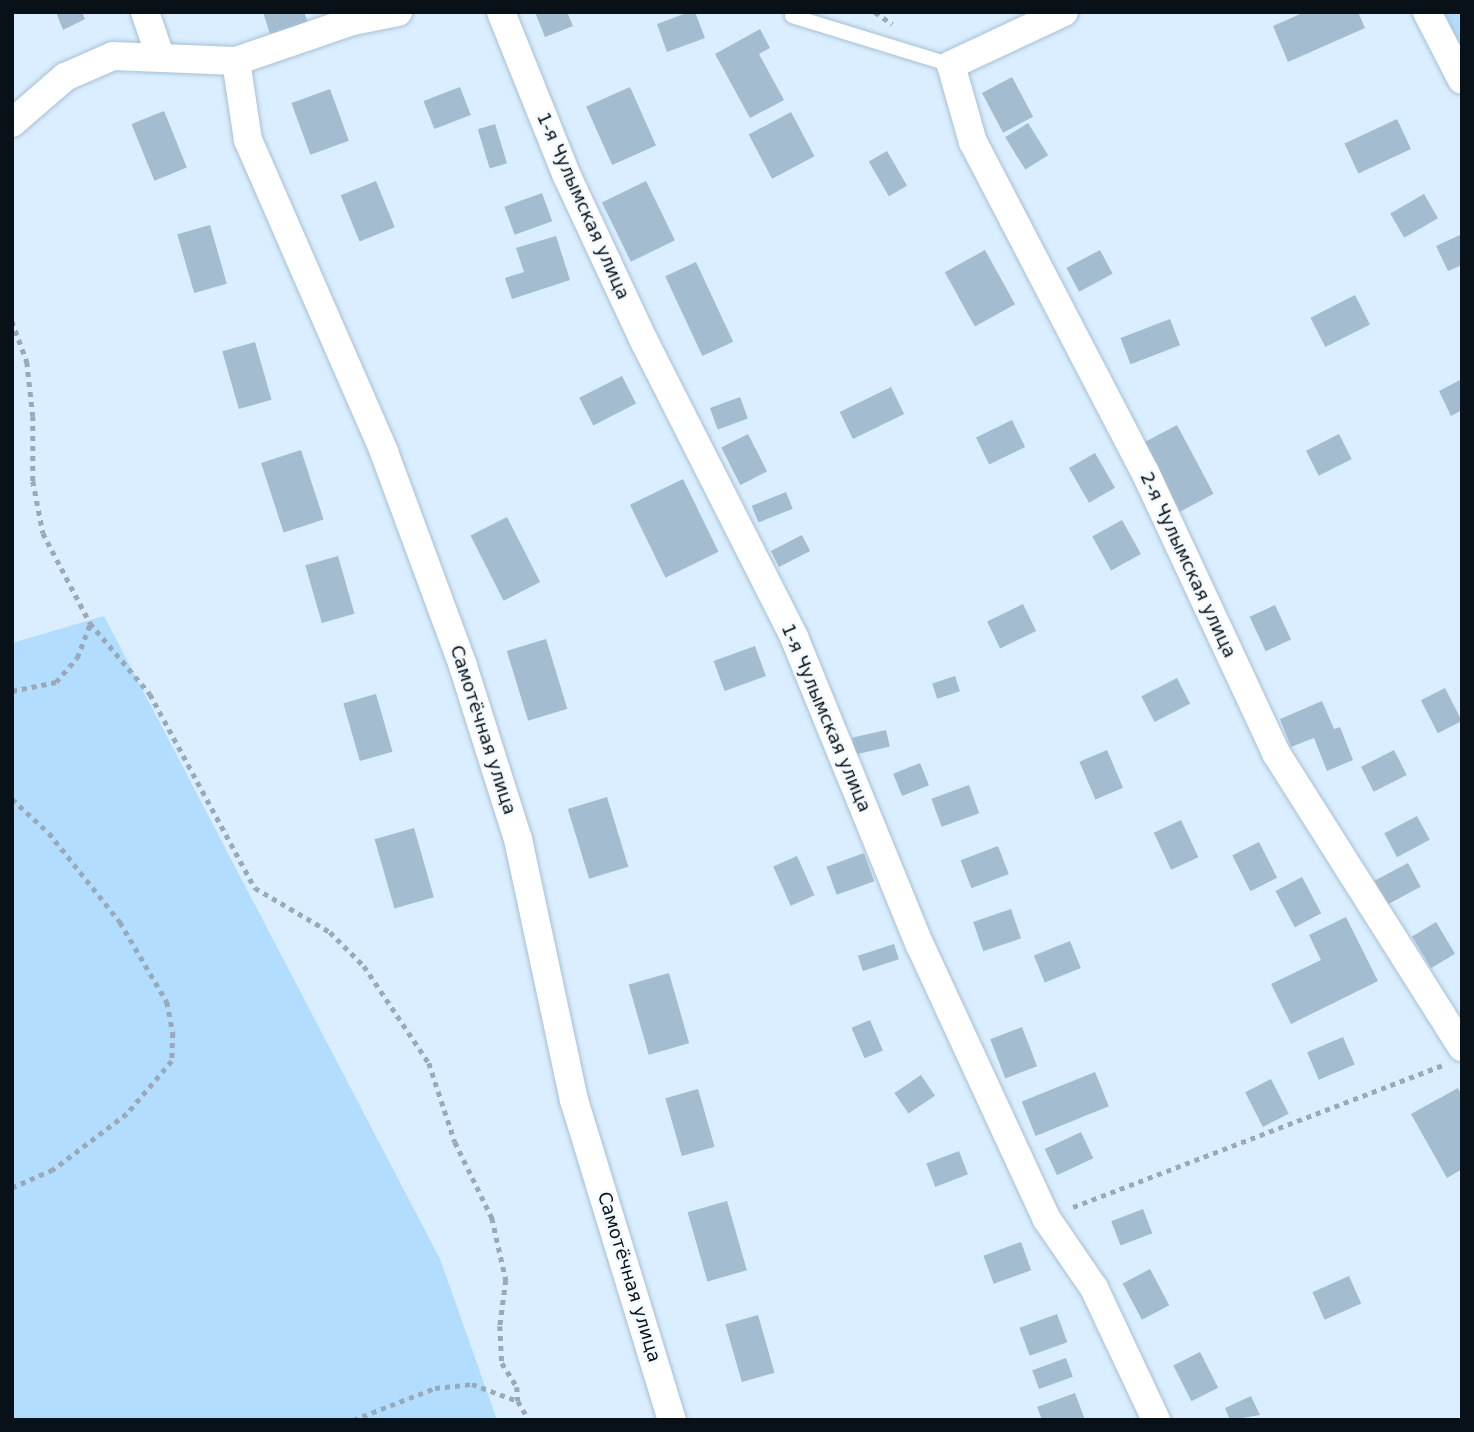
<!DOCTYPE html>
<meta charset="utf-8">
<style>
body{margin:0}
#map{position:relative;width:1474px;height:1432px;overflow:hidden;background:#daeeff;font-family:"DejaVu Sans",sans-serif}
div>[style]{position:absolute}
.green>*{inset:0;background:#b2ddfe}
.building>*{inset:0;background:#a3bcd0;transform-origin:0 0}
.path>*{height:4.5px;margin-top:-2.25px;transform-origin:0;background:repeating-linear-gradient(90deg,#99a9b7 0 5px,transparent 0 10px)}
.roads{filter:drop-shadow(0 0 2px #a7c0d4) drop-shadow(0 0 2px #a7c0d4)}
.lane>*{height:14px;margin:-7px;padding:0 7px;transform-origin:7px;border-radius:7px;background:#fff}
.street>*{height:28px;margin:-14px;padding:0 14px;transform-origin:14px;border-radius:14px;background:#fff}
span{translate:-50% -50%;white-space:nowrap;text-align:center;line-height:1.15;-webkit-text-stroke:5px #f4f9fd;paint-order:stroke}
.street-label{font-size:18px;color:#081118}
.frame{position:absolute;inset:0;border:14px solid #081118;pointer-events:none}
</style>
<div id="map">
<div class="green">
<div style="clip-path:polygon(1443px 12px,1462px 12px,1462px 50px)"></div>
<div style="clip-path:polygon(104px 616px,440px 1259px,497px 1420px,12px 1420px,12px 643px)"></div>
</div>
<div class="building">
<div style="clip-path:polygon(56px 12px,82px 12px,85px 19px,63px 30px)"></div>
<div style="clip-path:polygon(263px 12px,304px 12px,308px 23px,270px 34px)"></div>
<div style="clip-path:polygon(535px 12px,567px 12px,573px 26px,545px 37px)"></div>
<div style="clip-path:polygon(689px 12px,695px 12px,705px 38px,667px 52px,657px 24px)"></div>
<div style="clip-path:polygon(1305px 12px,1358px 12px,1365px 28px,1288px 62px,1273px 26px)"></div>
<div style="clip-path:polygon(760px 29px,770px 48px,759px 54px,784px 100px,750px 118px,715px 54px)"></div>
<div style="left:1012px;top:77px;width:45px;height:34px;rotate:62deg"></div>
<div style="left:460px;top:87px;width:30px;height:39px;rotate:69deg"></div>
<div style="left:630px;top:87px;width:64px;height:48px;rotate:66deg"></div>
<div style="left:330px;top:89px;width:55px;height:41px;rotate:70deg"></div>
<div style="left:164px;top:111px;width:61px;height:35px;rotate:68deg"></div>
<div style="left:791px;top:112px;width:50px;height:48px;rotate:62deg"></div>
<div style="left:1397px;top:119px;width:33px;height:58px;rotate:65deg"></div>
<div style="left:1028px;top:123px;width:38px;height:27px;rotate:58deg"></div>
<div style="left:495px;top:124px;width:41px;height:18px;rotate:73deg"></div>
<div style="left:887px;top:151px;width:40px;height:21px;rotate:60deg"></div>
<div style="left:376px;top:181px;width:50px;height:38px;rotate:68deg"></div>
<div style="left:646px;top:181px;width:66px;height:49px;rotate:64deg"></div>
<div style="left:542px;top:193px;width:30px;height:40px;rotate:70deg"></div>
<div style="left:1424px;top:194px;width:28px;height:39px;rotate:60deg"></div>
<div style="left:210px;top:225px;width:61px;height:34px;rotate:74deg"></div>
<div style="clip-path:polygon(1462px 234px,1462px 265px,1448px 271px,1436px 246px)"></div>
<div style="clip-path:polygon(556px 236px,570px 280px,512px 299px,505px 278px,524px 272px,516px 248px)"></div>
<div style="left:985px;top:250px;width:62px;height:46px;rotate:61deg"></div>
<div style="left:1100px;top:250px;width:27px;height:38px;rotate:62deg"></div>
<div style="left:696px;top:262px;width:88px;height:34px;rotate:65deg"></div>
<div style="left:1355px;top:295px;width:33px;height:50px;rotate:63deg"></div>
<div style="left:1170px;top:319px;width:28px;height:53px;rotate:69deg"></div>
<div style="left:255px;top:342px;width:60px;height:34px;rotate:74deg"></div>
<div style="left:622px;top:376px;width:31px;height:48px;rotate:63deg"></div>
<div style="clip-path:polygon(1462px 379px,1462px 410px,1451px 416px,1439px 391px)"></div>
<div style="left:891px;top:387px;width:30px;height:57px;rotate:64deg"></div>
<div style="left:740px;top:397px;width:23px;height:32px;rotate:70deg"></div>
<div style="left:1012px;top:420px;width:30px;height:40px;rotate:64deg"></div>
<div style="left:1177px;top:425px;width:78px;height:38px;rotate:62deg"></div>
<div style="left:748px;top:434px;width:42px;height:30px;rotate:63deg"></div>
<div style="left:1339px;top:434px;width:28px;height:37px;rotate:63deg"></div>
<div style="left:301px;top:450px;width:73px;height:42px;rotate:72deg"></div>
<div style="left:1095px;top:453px;width:40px;height:30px;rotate:60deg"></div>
<div style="left:683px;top:479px;width:81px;height:59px;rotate:64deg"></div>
<div style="left:786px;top:492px;width:18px;height:37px;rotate:68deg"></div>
<div style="left:507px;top:517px;width:73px;height:41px;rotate:63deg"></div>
<div style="left:1122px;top:520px;width:39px;height:34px;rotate:61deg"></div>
<div style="left:802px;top:535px;width:18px;height:35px;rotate:63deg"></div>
<div style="left:338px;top:556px;width:60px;height:34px;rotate:74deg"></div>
<div style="left:1023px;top:604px;width:30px;height:40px;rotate:64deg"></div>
<div style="left:1275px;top:605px;width:38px;height:28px;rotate:65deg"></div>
<div style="left:546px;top:639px;width:73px;height:41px;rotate:73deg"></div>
<div style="left:755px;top:646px;width:32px;height:44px;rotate:70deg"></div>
<div style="left:955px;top:676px;width:16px;height:24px;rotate:72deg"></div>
<div style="left:1177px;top:678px;width:29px;height:40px;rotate:63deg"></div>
<div style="left:1445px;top:688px;width:37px;height:27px;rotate:63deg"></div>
<div style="left:376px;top:694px;width:60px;height:34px;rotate:74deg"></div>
<div style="clip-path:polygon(1322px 701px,1334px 729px,1340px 727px,1353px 760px,1327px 771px,1314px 738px,1291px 747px,1280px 719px)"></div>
<div style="left:886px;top:730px;width:17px;height:35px;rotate:77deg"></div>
<div style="left:1107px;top:750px;width:41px;height:30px;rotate:67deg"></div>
<div style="left:1394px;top:750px;width:28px;height:37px;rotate:63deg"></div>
<div style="left:920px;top:763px;width:24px;height:29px;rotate:68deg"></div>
<div style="left:969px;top:785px;width:30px;height:40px;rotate:70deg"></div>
<div style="left:607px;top:797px;width:73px;height:41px;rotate:73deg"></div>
<div style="left:1417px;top:816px;width:27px;height:37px;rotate:62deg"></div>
<div style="left:1181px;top:820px;width:41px;height:30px;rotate:65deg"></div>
<div style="left:414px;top:828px;width:72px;height:41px;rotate:74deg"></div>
<div style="left:1259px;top:842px;width:40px;height:30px;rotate:63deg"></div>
<div style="left:998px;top:846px;width:30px;height:40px;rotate:69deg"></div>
<div style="left:864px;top:853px;width:30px;height:40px;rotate:70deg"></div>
<div style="left:797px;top:856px;width:43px;height:26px;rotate:66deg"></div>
<div style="left:1408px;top:863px;width:27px;height:38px;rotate:62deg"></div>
<div style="left:1302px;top:877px;width:41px;height:30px;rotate:62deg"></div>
<div style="left:1011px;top:909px;width:31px;height:40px;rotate:71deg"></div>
<div style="clip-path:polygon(1346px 917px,1378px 981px,1291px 1024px,1271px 984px,1321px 960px,1309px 935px)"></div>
<div style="left:1436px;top:922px;width:37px;height:28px;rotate:59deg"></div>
<div style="left:1070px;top:941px;width:29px;height:39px;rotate:68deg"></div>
<div style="left:894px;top:944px;width:16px;height:38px;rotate:72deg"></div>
<div style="left:669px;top:973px;width:73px;height:42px;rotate:74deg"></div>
<div style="left:870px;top:1020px;width:33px;height:20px;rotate:67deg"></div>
<div style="left:1022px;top:1027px;width:42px;height:34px;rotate:69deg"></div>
<div style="left:1343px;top:1037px;width:30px;height:39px;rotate:67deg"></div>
<div style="left:1095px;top:1072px;width:37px;height:79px;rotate:68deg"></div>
<div style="left:921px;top:1075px;width:25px;height:32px;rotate:56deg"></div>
<div style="left:1271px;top:1079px;width:39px;height:29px;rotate:63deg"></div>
<div style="clip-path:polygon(1458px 1088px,1462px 1095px,1462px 1169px,1447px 1178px,1411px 1114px)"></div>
<div style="left:698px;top:1089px;width:60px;height:34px;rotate:74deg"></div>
<div style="left:1081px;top:1132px;width:29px;height:40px;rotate:65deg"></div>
<div style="left:959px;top:1151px;width:25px;height:35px;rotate:69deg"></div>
<div style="left:727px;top:1201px;width:72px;height:41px;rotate:74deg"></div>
<div style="left:1143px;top:1209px;width:26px;height:34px;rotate:69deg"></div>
<div style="left:1021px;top:1242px;width:30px;height:40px;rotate:70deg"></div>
<div style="left:1150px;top:1269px;width:41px;height:31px;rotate:62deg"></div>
<div style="left:1349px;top:1276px;width:30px;height:40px;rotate:66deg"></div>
<div style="left:1057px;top:1314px;width:30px;height:40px;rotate:70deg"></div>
<div style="left:758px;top:1315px;width:60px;height:34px;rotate:74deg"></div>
<div style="left:1200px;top:1352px;width:40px;height:30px;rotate:63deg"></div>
<div style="left:1066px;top:1358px;width:20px;height:36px;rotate:70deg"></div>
<div style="clip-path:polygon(1075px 1393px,1085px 1420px,1042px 1420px,1037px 1407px)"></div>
<div style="clip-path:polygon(1251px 1396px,1260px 1415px,1230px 1420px,1225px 1408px)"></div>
</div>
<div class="path">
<div style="left:875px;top:12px;width:21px;rotate:35deg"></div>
<div style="left:12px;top:321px;width:44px;rotate:69.9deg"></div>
<div style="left:27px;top:362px;width:54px;rotate:83.7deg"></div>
<div style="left:33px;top:416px;width:65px;rotate:90deg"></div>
<div style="left:33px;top:481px;width:53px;rotate:79.1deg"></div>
<div style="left:43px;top:533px;width:102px;rotate:62.4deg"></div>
<div style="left:90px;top:623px;width:93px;rotate:49.8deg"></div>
<div style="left:150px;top:694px;width:221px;rotate:61.6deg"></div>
<div style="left:255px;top:888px;width:87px;rotate:30.4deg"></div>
<div style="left:330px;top:932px;width:48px;rotate:45deg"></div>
<div style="left:364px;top:966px;width:117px;rotate:56.2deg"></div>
<div style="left:429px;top:1063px;width:83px;rotate:71.8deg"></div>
<div style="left:455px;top:1142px;width:85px;rotate:64deg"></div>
<div style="left:492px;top:1218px;width:64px;rotate:77.3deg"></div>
<div style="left:506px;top:1280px;width:46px;rotate:97.4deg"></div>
<div style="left:500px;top:1326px;width:37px;rotate:87deg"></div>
<div style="left:502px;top:1363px;width:28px;rotate:58deg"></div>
<div style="left:517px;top:1387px;width:14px;rotate:86deg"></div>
<div style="left:12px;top:691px;width:45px;rotate:-11.6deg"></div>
<div style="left:56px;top:682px;width:32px;rotate:-49deg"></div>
<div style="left:77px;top:658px;width:36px;rotate:-69deg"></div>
<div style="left:12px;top:799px;width:50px;rotate:42.6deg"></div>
<div style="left:49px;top:833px;width:114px;rotate:51.4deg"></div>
<div style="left:120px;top:922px;width:93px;rotate:59.6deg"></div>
<div style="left:167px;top:1002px;width:32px;rotate:79deg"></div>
<div style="left:173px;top:1033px;width:28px;rotate:92deg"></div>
<div style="left:172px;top:1061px;width:70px;rotate:130.3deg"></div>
<div style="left:127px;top:1114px;width:93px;rotate:142.9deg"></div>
<div style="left:53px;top:1170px;width:45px;rotate:156.3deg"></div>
<div style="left:1073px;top:1207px;width:396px;rotate:-21deg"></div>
<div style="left:353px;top:1420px;width:88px;rotate:-21.3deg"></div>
<div style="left:435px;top:1388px;width:37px;rotate:-6deg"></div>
<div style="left:472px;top:1384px;width:49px;rotate:20.3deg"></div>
<div style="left:518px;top:1401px;width:22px;rotate:60deg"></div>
</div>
<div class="roads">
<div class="lane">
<div style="left:792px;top:16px;width:166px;rotate:17.1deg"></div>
</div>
<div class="street">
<div style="left:145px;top:12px;width:46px;rotate:71.2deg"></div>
<div style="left:501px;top:12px;width:177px;rotate:68.1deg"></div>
<div style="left:567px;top:176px;width:184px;rotate:65deg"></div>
<div style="left:645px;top:343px;width:330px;rotate:63.1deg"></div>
<div style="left:794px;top:637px;width:333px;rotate:67.8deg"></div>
<div style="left:920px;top:945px;width:301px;rotate:65.2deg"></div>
<div style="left:1046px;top:1218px;width:85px;rotate:55.6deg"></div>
<div style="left:1094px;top:1288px;width:146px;rotate:64.8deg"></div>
<div style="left:1064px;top:12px;width:125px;rotate:154.9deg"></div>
<div style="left:951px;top:65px;width:80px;rotate:74.1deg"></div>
<div style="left:973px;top:142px;width:372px;rotate:62.5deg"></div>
<div style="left:1145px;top:472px;width:310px;rotate:65deg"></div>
<div style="left:1276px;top:753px;width:348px;rotate:57.7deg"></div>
<div style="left:1427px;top:12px;width:76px;rotate:62.8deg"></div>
<div style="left:236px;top:61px;width:80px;rotate:81.4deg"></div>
<div style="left:248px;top:140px;width:340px;rotate:66.4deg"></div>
<div style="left:384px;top:452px;width:228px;rotate:69.7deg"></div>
<div style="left:463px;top:666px;width:182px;rotate:72.4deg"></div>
<div style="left:518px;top:839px;width:267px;rotate:77.9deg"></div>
<div style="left:574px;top:1100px;width:335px;rotate:73deg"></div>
<div style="left:12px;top:123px;width:70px;rotate:-41deg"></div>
<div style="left:65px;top:77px;width:52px;rotate:-23.6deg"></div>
<div style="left:113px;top:56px;width:123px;rotate:2.3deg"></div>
<div style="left:236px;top:61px;width:124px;rotate:-18.9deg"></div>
<div style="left:353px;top:21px;width:46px;rotate:-11.3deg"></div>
</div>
</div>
<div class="street-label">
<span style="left:583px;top:206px;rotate:66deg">1-я Чулымская улица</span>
<span style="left:1188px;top:565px;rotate:65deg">2-я Чулымская улица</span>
<span style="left:826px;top:718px;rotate:67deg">1-я Чулымская улица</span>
<span style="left:483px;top:730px;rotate:72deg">Самотёчная улица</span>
<span style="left:629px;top:1277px;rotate:73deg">Самотёчная улица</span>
</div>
<div class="frame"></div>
</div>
